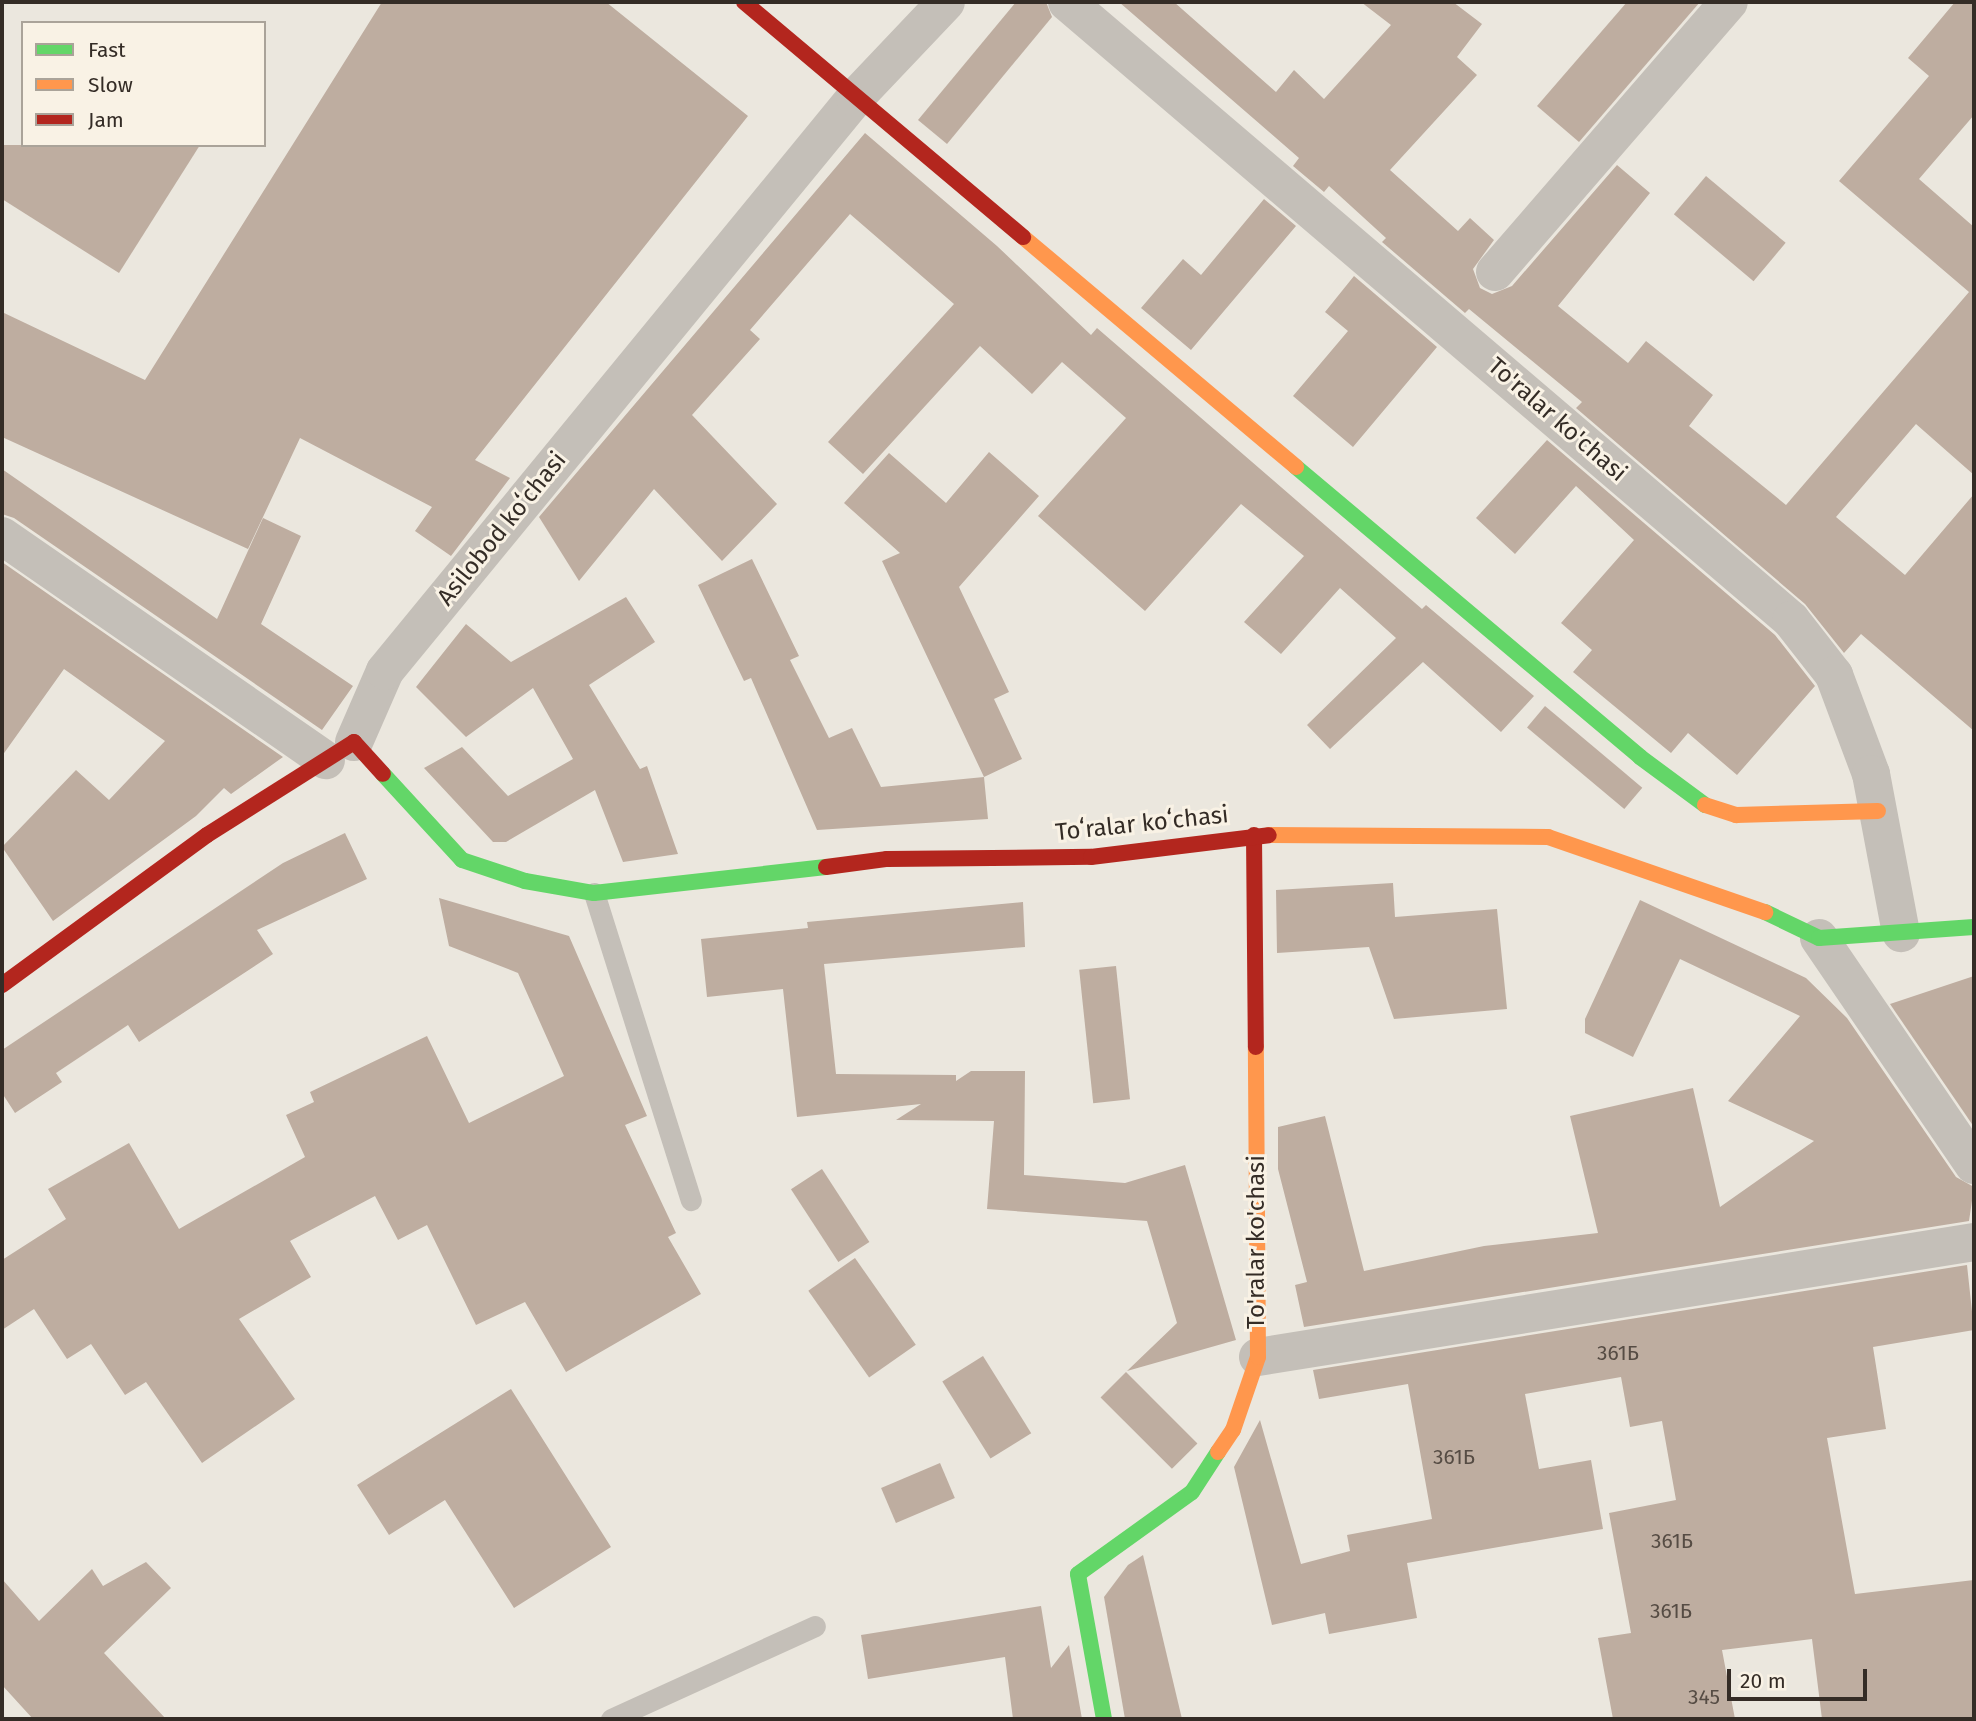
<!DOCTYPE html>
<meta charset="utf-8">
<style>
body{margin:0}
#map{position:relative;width:1976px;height:1721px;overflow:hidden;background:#ebe7de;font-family:"Fira Sans",sans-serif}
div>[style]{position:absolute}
.building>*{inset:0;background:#beada0;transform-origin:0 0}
.lane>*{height:21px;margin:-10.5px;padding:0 10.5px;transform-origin:10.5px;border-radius:10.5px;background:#c4bfb8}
.street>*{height:38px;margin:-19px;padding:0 19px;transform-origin:19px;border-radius:19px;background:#c4bfb8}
.fast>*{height:16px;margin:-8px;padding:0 8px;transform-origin:8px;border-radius:8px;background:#63d668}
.slow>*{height:16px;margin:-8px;padding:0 8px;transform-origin:8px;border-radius:8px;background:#ff974d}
.jam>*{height:16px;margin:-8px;padding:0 8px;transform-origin:8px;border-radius:8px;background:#b3261e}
span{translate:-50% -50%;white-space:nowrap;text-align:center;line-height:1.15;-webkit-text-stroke:6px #f9f2e5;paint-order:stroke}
.number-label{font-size:21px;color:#564c44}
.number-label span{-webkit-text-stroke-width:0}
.street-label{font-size:24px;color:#342c26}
.frame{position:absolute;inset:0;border:4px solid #342c26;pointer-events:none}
.legend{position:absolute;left:21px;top:21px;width:245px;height:126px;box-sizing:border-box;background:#f9f2e5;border:2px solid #aaa399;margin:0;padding:9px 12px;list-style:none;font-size:21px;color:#342c26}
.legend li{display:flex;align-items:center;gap:14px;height:35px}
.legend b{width:35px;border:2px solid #aaa399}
.scale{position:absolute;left:1727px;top:1669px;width:140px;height:32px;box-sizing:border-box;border:4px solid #342c26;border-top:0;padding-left:9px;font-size:21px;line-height:24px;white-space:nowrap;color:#342c26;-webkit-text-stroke:5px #f9f2e5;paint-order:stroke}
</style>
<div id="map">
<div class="building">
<div style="clip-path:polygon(382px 2px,606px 2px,748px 116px,475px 460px,510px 478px,451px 556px,415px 531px,432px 507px,300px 438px,248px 549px,2px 437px,2px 312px,145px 380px)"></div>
<div style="clip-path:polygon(1016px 2px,1046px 2px,1052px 17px,947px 144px,918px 120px)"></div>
<div style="clip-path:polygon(1119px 2px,1174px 2px,1276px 92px,1294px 70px,1324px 99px,1391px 25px,1361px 2px,1453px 2px,1482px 24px,1457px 57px,1477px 75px,1390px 170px,1458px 231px,1470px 218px,1494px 240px,1473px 269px,1480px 288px,1492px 294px,1512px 286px,1617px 165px,1650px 193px,1558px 306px,1628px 363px,1646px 341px,1713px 395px,1689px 426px,1786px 505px,1969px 292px,1839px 181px,1929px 76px,1908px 58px,1955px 2px,1974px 2px,1974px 115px,1919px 179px,1974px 227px,1974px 475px,1916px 424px,1836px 517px,1905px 575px,1974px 494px,1974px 731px,1861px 634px,1844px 653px,1805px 604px,1576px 408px,1582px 402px,1469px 309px,1465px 313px,1382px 242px,1386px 238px,1329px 186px,1324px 192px,1293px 166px,1299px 158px)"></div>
<div style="clip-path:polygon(1627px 2px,1700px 2px,1579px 142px,1537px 106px)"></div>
<div style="clip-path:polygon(865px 133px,997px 246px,1091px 335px,1097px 328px,1422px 609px,1426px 605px,1534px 696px,1501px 732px,1423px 662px,1330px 749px,1307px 725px,1396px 638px,1340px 588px,1281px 654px,1244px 622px,1304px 556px,1241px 504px,1145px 611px,1038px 516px,1126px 418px,1062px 362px,1032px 394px,980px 346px,863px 474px,828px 442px,954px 304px,850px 214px,750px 330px,760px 339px,692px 415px,777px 504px,722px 561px,654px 489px,579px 581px,539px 517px)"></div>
<div style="clip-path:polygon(2px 145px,200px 145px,119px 273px,2px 199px)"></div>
<div style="left:1706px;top:176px;width:104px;height:50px;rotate:40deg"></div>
<div style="clip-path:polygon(1264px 199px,1296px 226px,1191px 350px,1141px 308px,1183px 259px,1201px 275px)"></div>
<div style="clip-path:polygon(1354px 276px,1437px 347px,1353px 447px,1293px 396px,1348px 331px,1325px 312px)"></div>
<div style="clip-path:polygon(1547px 440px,1775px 635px,1815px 686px,1737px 775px,1688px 733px,1671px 753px,1573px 672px,1592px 650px,1561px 623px,1634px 540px,1576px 486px,1515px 554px,1476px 518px)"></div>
<div style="clip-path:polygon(989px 452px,1039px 496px,959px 587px,1009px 692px,994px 699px,1022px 759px,984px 777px,882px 561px,900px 553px,844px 503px,889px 453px,946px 503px)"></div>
<div style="clip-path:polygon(2px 469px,217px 619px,263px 518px,301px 536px,261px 624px,353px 686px,322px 730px,14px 518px,2px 514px)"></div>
<div style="clip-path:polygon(752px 559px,799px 656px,790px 660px,829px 738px,852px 728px,881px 787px,984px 777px,988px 819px,817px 830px,751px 678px,744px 681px,698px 585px)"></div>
<div style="clip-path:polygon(2px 562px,283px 757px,231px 794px,224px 788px,196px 816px,53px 921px,2px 847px,76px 770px,109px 800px,165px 741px,64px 669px,2px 756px)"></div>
<div style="clip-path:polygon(626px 597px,655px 642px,589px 685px,640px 769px,647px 766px,678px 854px,623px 862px,595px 790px,506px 842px,493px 842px,424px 768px,462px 747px,508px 796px,573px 759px,533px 688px,466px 737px,416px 687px,466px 624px,511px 662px)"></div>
<div style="left:1545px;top:706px;width:127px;height:28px;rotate:40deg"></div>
<div style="clip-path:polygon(345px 833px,367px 879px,257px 930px,273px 954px,139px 1042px,128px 1025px,56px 1073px,62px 1082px,15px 1113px,2px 1093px,2px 1050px,283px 863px)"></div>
<div style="clip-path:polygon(1393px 883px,1395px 917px,1497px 909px,1507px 1009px,1394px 1019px,1369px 947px,1277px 953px,1276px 890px)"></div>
<div style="clip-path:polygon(439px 898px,569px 936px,647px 1116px,625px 1125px,676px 1233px,668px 1237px,701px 1294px,566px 1372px,525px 1302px,476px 1325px,427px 1225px,398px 1240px,375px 1196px,290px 1241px,311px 1277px,239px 1319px,295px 1399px,202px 1463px,146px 1382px,125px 1395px,91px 1344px,67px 1359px,34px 1309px,2px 1330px,2px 1260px,66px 1219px,48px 1189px,129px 1143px,179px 1229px,305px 1157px,286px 1115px,314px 1102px,310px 1092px,427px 1036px,469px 1123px,564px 1076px,518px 973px,449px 946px)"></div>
<div style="clip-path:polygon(1640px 900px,1806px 978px,1847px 1018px,1956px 1177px,1974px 1187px,1969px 1221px,1304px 1327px,1295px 1285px,1307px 1282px,1278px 1169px,1278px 1127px,1325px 1116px,1364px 1271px,1484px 1246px,1598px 1233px,1570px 1116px,1693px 1088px,1720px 1207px,1814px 1141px,1728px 1101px,1800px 1016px,1680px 959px,1633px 1057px,1585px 1033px,1585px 1019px)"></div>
<div style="clip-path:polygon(1023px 902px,1025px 947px,824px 964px,836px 1074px,956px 1075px,956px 1081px,971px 1071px,1025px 1071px,1024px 1175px,1125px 1183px,1185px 1165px,1236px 1340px,1127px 1371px,1177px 1323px,1147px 1221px,987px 1209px,994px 1121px,896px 1120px,921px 1104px,797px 1117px,783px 989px,707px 997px,701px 939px,808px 928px,807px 922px)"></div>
<div style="left:1116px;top:966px;width:134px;height:37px;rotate:84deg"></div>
<div style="clip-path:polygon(1974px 976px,1974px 1127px,1890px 1004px)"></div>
<div style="left:822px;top:1169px;width:87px;height:37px;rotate:57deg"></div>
<div style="left:855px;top:1258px;width:106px;height:57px;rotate:55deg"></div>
<div style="clip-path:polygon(1967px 1265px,1974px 1330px,1873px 1347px,1886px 1429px,1827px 1438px,1855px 1594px,1974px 1580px,1974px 1719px,1822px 1719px,1812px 1639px,1722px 1650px,1735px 1719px,1613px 1719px,1598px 1638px,1631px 1633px,1609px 1513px,1676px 1500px,1662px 1421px,1630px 1427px,1621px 1377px,1525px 1394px,1539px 1469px,1591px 1460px,1603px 1529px,1407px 1563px,1417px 1618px,1329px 1634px,1325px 1613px,1272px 1625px,1234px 1467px,1260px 1420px,1301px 1564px,1350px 1551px,1347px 1535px,1432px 1519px,1408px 1384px,1319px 1399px,1313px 1370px)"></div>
<div style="left:983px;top:1356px;width:91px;height:48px;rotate:58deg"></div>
<div style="left:1126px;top:1372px;width:101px;height:36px;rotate:45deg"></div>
<div style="clip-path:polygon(511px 1389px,611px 1547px,514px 1608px,445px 1500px,389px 1535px,357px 1485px)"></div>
<div style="left:940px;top:1463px;width:38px;height:64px;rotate:67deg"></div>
<div style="clip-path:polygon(1143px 1555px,1182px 1719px,1125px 1719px,1104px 1597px,1128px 1565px)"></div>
<div style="clip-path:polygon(146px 1562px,171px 1588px,104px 1653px,166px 1719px,33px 1719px,2px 1685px,2px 1579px,39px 1621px,92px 1569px,103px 1586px)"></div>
<div style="clip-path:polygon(1041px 1606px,1051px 1668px,1069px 1645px,1082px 1719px,1013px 1719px,1005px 1657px,868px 1679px,861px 1635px)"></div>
</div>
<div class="lane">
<div style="left:594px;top:893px;width:322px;rotate:72.5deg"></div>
<div style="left:611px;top:1719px;width:224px;rotate:-24.5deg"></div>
</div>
<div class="street">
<div style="left:1067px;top:2px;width:952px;rotate:40.48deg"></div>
<div style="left:1791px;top:620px;width:70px;rotate:52deg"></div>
<div style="left:1834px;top:675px;width:106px;rotate:69.5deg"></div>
<div style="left:1871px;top:774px;width:162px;rotate:79.3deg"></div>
<div style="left:1495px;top:272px;width:357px;rotate:-49.1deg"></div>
<div style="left:2px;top:536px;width:394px;rotate:34.7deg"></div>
<div style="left:354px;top:742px;width:77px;rotate:-66.4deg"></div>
<div style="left:385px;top:671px;width:741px;rotate:-50.64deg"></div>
<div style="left:855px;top:98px;width:132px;rotate:-46.5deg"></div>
<div style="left:1819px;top:938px;width:275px;rotate:55.7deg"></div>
<div style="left:1258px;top:1357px;width:725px;rotate:-9.12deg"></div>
</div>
<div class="fast">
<div style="left:1296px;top:467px;width:450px;rotate:40.1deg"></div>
<div style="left:1640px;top:757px;width:81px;rotate:36.4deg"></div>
<div style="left:383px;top:774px;width:117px;rotate:47.4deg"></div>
<div style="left:462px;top:860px;width:66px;rotate:18.4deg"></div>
<div style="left:525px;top:881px;width:70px;rotate:9.9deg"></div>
<div style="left:594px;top:893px;width:233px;rotate:-6.4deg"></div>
<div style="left:1765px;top:912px;width:60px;rotate:25.7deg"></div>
<div style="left:1819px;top:938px;width:155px;rotate:-4.1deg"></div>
<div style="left:1104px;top:1719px;width:147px;rotate:-100.2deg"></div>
<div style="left:1078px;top:1574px;width:140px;rotate:-35.7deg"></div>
<div style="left:1192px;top:1492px;width:48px;rotate:-57deg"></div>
</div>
<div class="slow">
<div style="left:1023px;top:237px;width:357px;rotate:40.1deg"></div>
<div style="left:1705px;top:805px;width:33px;rotate:18deg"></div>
<div style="left:1736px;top:815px;width:142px;rotate:-1.6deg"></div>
<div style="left:1269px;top:835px;width:279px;rotate:0.4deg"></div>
<div style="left:1548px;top:837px;width:230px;rotate:19.1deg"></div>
<div style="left:1218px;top:1452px;width:27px;rotate:-56deg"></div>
<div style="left:1233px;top:1430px;width:77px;rotate:-71.1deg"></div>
<div style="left:1258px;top:1357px;width:310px;rotate:-90.4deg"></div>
</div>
<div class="jam">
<div style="left:744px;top:2px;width:365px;rotate:40.1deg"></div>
<div style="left:1254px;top:835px;width:212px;rotate:89.5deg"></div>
<div style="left:826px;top:867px;width:62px;rotate:-7.5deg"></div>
<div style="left:887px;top:859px;width:204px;rotate:-0.6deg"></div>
<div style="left:1091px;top:857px;width:179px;rotate:-7deg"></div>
<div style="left:2px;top:985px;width:254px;rotate:-36.2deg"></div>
<div style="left:207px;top:835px;width:174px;rotate:-32.3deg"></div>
<div style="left:354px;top:742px;width:43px;rotate:47.8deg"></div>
</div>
<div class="number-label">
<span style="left:1618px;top:1353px">361Б</span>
<span style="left:1454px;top:1457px">361Б</span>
<span style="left:1672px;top:1541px">361Б</span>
<span style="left:1671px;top:1611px">361Б</span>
<span style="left:1704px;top:1697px">345</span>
</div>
<div class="street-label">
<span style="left:1557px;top:420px;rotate:41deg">To'ralar ko'chasi</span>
<span style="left:502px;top:529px;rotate:-51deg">Asilobod koʻchasi</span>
<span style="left:1142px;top:824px;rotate:-6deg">Toʻralar koʻchasi</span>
<span style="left:1257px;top:1242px;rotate:-90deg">To'ralar ko'chasi</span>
</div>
<div class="frame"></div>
<ul class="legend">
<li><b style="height:9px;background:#63d668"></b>Fast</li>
<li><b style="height:9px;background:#ff974d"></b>Slow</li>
<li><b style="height:9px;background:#b3261e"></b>Jam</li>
</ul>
<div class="scale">20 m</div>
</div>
